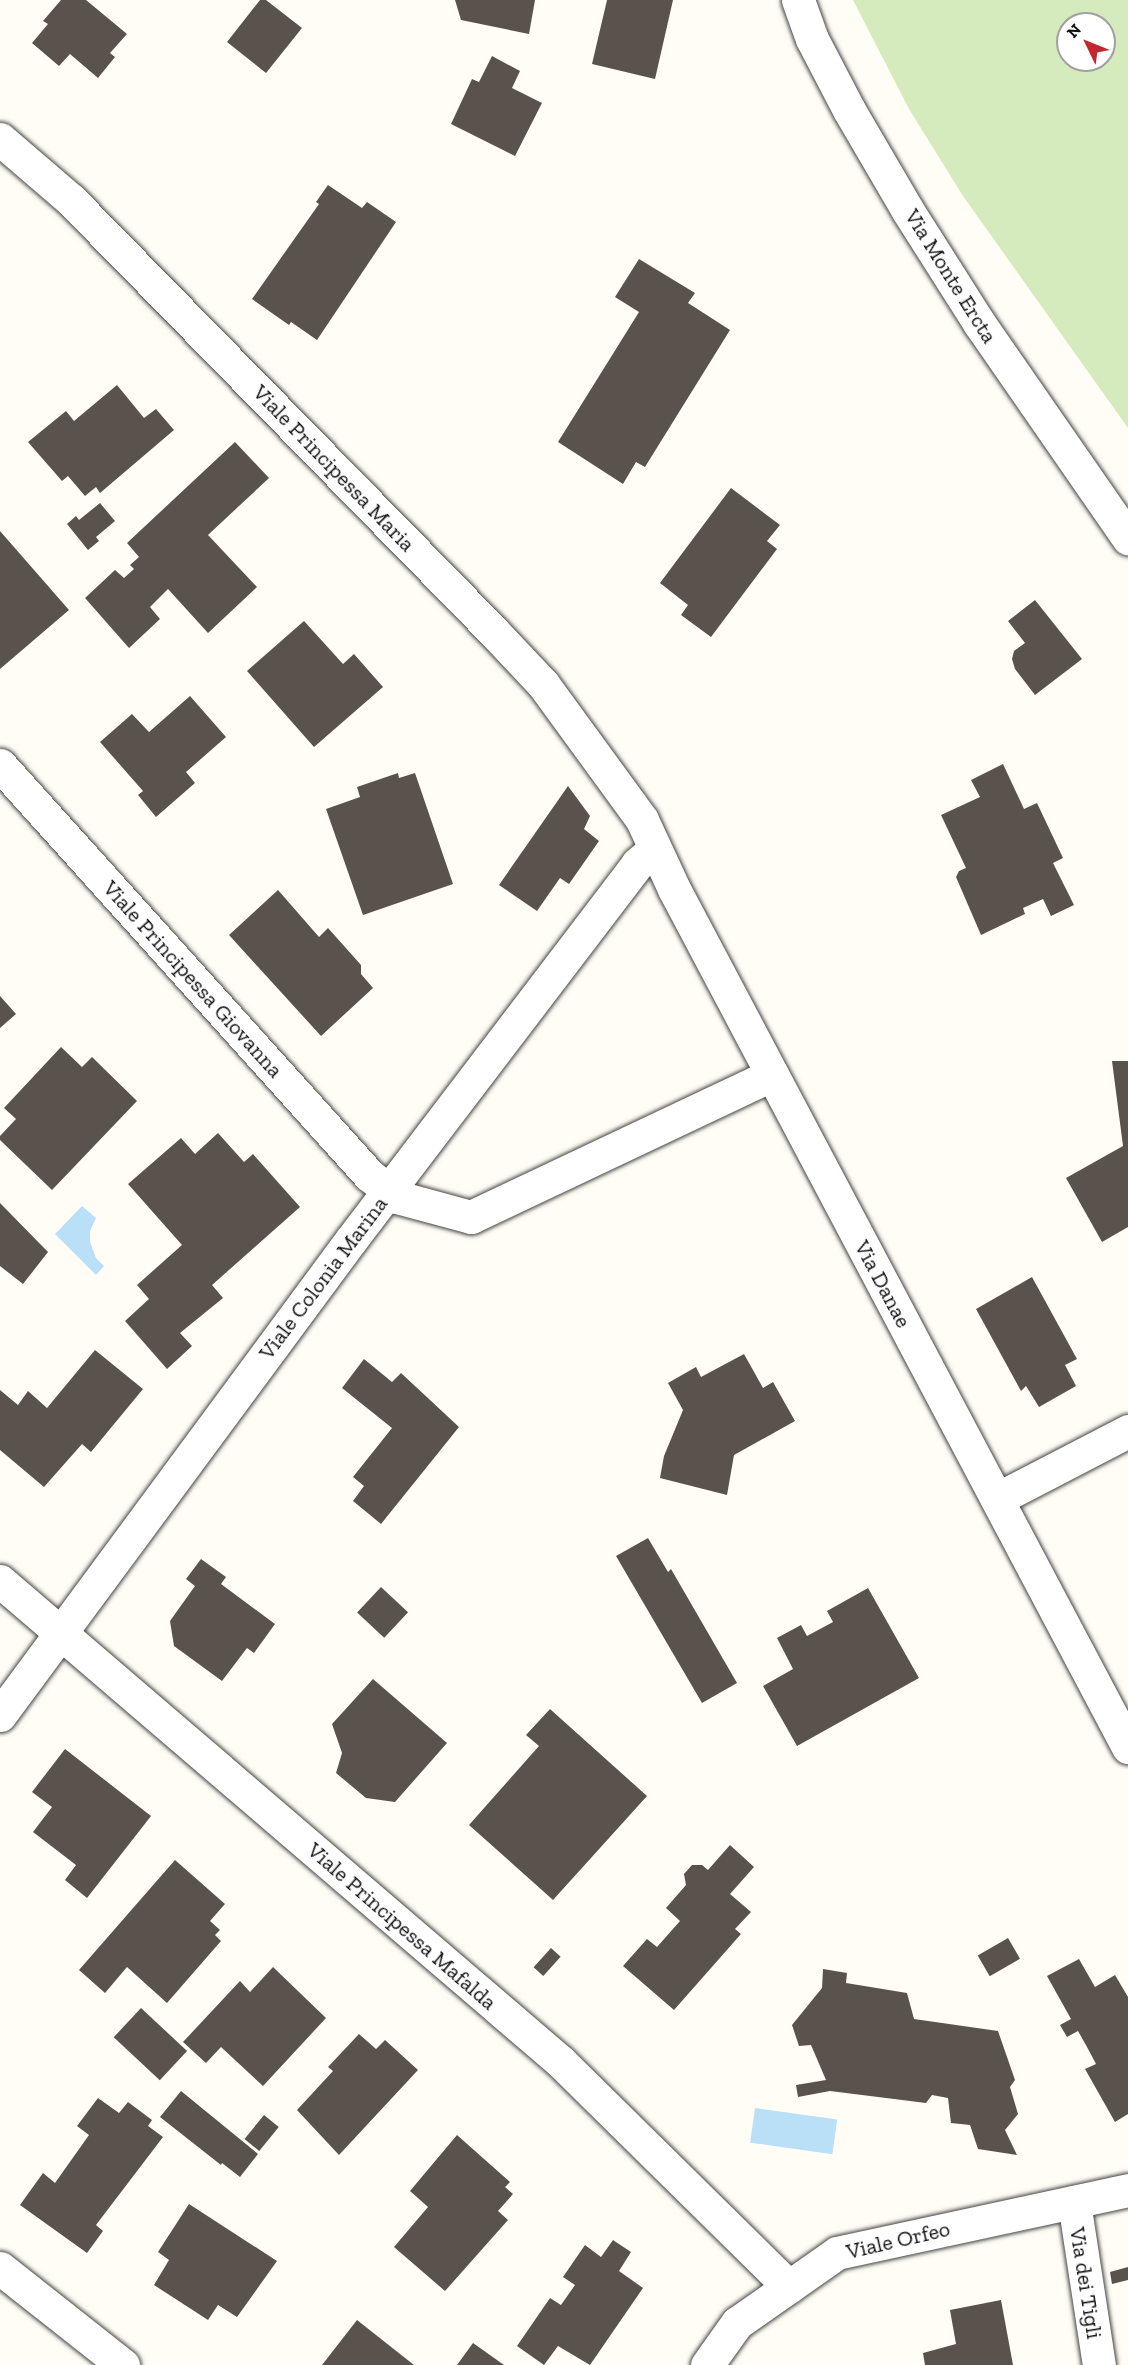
<!DOCTYPE html>
<style>
body{margin:0}
#map{position:relative;width:1128px;height:2365px;overflow:hidden;background:#fffdf5;font-family:"Zilla Slab",serif}
div>[style]{position:absolute}
.green>*{inset:0;background:#d5ebbd}
.water>*{inset:0;background:#b9e0f7;transform-origin:0 0}
.building>*{inset:0;background:#5a524d;transform-origin:0 0}
.roads{filter:drop-shadow(0 0 2px #444) drop-shadow(0 0 2px #444)}
.street>*{height:33px;margin:-16.5px;padding:0 16.5px;transform-origin:16.5px;border-radius:16.5px;background:#fff}
span{translate:-50% -50%;white-space:nowrap;text-align:center;line-height:1.15;-webkit-text-stroke:6px #fff;paint-order:stroke}
.street-label{font-size:22px;color:#111}
.north{position:absolute;left:1056px;top:12px;width:60px;height:60px;box-sizing:border-box;background:#fff;border:2px solid #a0a0a0;border-radius:50%;rotate:313deg;font-size:16px;font-weight:700;line-height:24px;text-align:center;color:#111}
.north::after{content:'';display:block;margin:auto;width:21px;height:27px;background:#c4262e;clip-path:polygon(50% 0,100% 100%,50% 72%,0 100%)}
</style>
<div id="map">
<div class="green">
<div style="clip-path:polygon(evenodd,853px 0,1128px 0,1128px 428px,963px 196px,909px 109px,853px 0,1068px 24px,1104px 24px,1104px 60px,1068px 60px,1068px 24px)"></div>
</div>
<div class="water">
<div style="clip-path:polygon(82px 1206px,96px 1218px,90px 1231px,90px 1242px,96px 1258px,104px 1266px,96px 1275px,55px 1234px)"></div>
<div style="left:755px;top:2108px;width:83px;height:35px;rotate:8deg"></div>
</div>
<div class="building">
<div style="clip-path:polygon(61px 0,86px 0,127px 34px,110px 53px,115px 57px,98px 78px,70px 54px,59px 66px,32px 43px,48px 24px,43px 21px)"></div>
<div style="clip-path:polygon(260px 0,266px 0,302px 28px,266px 73px,227px 42px)"></div>
<div style="clip-path:polygon(455px 0,535px 0,529px 34px,461px 20px)"></div>
<div style="clip-path:polygon(607px 0,673px 0,655px 79px,592px 64px)"></div>
<div style="clip-path:polygon(492px 56px,520px 71px,512px 88px,542px 103px,515px 156px,451px 124px,472px 79px,479px 82px)"></div>
<div style="clip-path:polygon(328px 185px,362px 208px,367px 202px,396px 222px,317px 340px,291px 322px,289px 325px,252px 299px,319px 204px,316px 202px)"></div>
<div style="clip-path:polygon(639px 259px,695px 293px,688px 303px,730px 330px,645px 467px,636px 462px,623px 484px,558px 442px,639px 312px,615px 297px)"></div>
<div style="clip-path:polygon(117px 385px,144px 418px,156px 409px,174px 430px,100px 493px,96px 487px,85px 496px,68px 476px,62px 481px,28px 442px,66px 411px,74px 421px)"></div>
<div style="clip-path:polygon(235px 442px,269px 478px,208px 535px,257px 587px,208px 633px,168px 589px,150px 607px,160px 619px,129px 648px,85px 598px,115px 570px,124px 578px,134px 569px,130px 565px,139px 557px,127px 543px)"></div>
<div style="clip-path:polygon(731px 488px,780px 525px,767px 541px,777px 549px,711px 637px,681px 615px,688px 605px,660px 583px)"></div>
<div style="clip-path:polygon(100px 503px,115px 521px,96px 537px,99px 541px,88px 550px,67px 524px,76px 516px,79px 520px)"></div>
<div style="clip-path:polygon(0 531px,69px 610px,0 669px)"></div>
<div style="clip-path:polygon(1035px 600px,1082px 659px,1035px 695px,1015px 669px,1012px 659px,1014px 651px,1025px 643px,1008px 621px)"></div>
<div style="clip-path:polygon(304px 621px,343px 664px,354px 654px,383px 687px,314px 747px,247px 671px)"></div>
<div style="clip-path:polygon(190px 696px,226px 737px,186px 772px,195px 783px,156px 817px,138px 795px,143px 791px,100px 742px,132px 714px,149px 732px)"></div>
<div style="clip-path:polygon(1003px 764px,1024px 809px,1037px 803px,1063px 858px,1053px 863px,1074px 905px,1051px 916px,1043px 899px,1023px 908px,1025px 914px,981px 935px,956px 877px,959px 871px,966px 868px,941px 815px,980px 797px,971px 780px)"></div>
<div style="clip-path:polygon(398px 773px,399px 778px,415px 773px,453px 884px,363px 915px,326px 809px,360px 797px,357px 787px)"></div>
<div style="clip-path:polygon(568px 786px,590px 816px,584px 829px,599px 841px,569px 884px,560px 878px,537px 911px,499px 885px)"></div>
<div style="clip-path:polygon(278px 890px,319px 937px,328px 928px,361px 965px,361px 974px,373px 988px,321px 1036px,229px 935px)"></div>
<div style="clip-path:polygon(0 996px,16px 1014px,0 1028px)"></div>
<div style="clip-path:polygon(61px 1047px,82px 1067px,92px 1057px,137px 1101px,52px 1190px,0 1140px,0 1136px,16px 1119px,4px 1108px)"></div>
<div style="clip-path:polygon(1112px 1061px,1128px 1061px,1128px 1227px,1102px 1242px,1066px 1178px,1123px 1146px)"></div>
<div style="clip-path:polygon(218px 1133px,244px 1162px,253px 1154px,300px 1207px,212px 1285px,223px 1298px,180px 1333px,192px 1346px,167px 1369px,125px 1321px,149px 1299px,137px 1285px,182px 1245px,128px 1184px,181px 1138px,195px 1154px)"></div>
<div style="clip-path:polygon(0 1203px,48px 1252px,23px 1284px,0 1266px)"></div>
<div style="clip-path:polygon(1032px 1277px,1077px 1359px,1065px 1365px,1076px 1386px,1039px 1407px,1026px 1386px,1021px 1391px,976px 1309px)"></div>
<div style="clip-path:polygon(95px 1350px,143px 1389px,91px 1452px,82px 1444px,44px 1487px,0 1450px,0 1390px,18px 1405px,28px 1391px,47px 1408px)"></div>
<div style="clip-path:polygon(744px 1354px,763px 1388px,773px 1382px,795px 1421px,734px 1455px,727px 1495px,660px 1478px,664px 1456px,683px 1410px,668px 1383px,696px 1367px,701px 1377px)"></div>
<div style="clip-path:polygon(364px 1359px,392px 1382px,401px 1373px,459px 1427px,381px 1524px,353px 1501px,364px 1486px,353px 1477px,392px 1428px,342px 1388px)"></div>
<div style="clip-path:polygon(648px 1538px,668px 1572px,671px 1569px,737px 1683px,702px 1703px,616px 1556px)"></div>
<div style="clip-path:polygon(201px 1559px,226px 1577px,221px 1584px,275px 1624px,254px 1653px,247px 1648px,222px 1681px,174px 1646px,170px 1621px,195px 1586px,186px 1579px)"></div>
<div style="left:381px;top:1587px;width:37px;height:35px;rotate:43deg"></div>
<div style="clip-path:polygon(868px 1588px,919px 1678px,797px 1746px,763px 1686px,793px 1669px,777px 1638px,801px 1625px,807px 1636px,833px 1622px,827px 1611px)"></div>
<div style="clip-path:polygon(373px 1679px,447px 1743px,395px 1802px,366px 1798px,336px 1773px,342px 1753px,332px 1724px)"></div>
<div style="clip-path:polygon(550px 1709px,647px 1796px,553px 1900px,469px 1825px,539px 1746px,526px 1735px)"></div>
<div style="clip-path:polygon(65px 1749px,151px 1816px,87px 1898px,65px 1880px,76px 1865px,33px 1832px,52px 1807px,32px 1792px)"></div>
<div style="clip-path:polygon(730px 1845px,754px 1867px,730px 1894px,751px 1912px,735px 1929px,741px 1934px,674px 2010px,623px 1966px,647px 1939px,657px 1947px,680px 1921px,666px 1908px,686px 1885px,684px 1874px,692px 1865px,702px 1865px,708px 1870px)"></div>
<div style="clip-path:polygon(175px 1860px,225px 1904px,210px 1921px,220px 1930px,215px 1935px,221px 1941px,167px 2003px,127px 1967px,105px 1993px,79px 1970px)"></div>
<div style="left:1008px;top:1938px;width:24px;height:35px;rotate:60deg"></div>
<div style="left:551px;top:1948px;width:13px;height:26px;rotate:42deg"></div>
<div style="clip-path:polygon(1079px 1959px,1095px 1987px,1115px 1975px,1128px 1997px,1128px 2114px,1115px 2122px,1085px 2069px,1096px 2064px,1087px 2047px,1078px 2031px,1067px 2037px,1060px 2025px,1071px 2019px,1047px 1976px)"></div>
<div style="clip-path:polygon(273px 1967px,326px 2018px,263px 2086px,221px 2047px,206px 2063px,183px 2042px,240px 1981px,250px 1992px)"></div>
<div style="clip-path:polygon(823px 1969px,847px 1973px,846px 1983px,907px 1993px,914px 2019px,998px 2031px,1015px 2080px,1010px 2087px,1018px 2114px,1005px 2130px,1017px 2155px,978px 2149px,970px 2125px,951px 2123px,948px 2098px,932px 2095px,926px 2103px,830px 2091px,798px 2097px,796px 2085px,826px 2080px,811px 2045px,799px 2046px,792px 2025px,822px 1988px)"></div>
<div style="left:141px;top:2008px;width:63px;height:40px;rotate:43deg"></div>
<div style="clip-path:polygon(359px 2034px,376px 2049px,385px 2040px,418px 2070px,339px 2155px,297px 2110px,333px 2071px,328px 2067px)"></div>
<div style="clip-path:polygon(181px 2091px,258px 2154px,240px 2177px,222px 2163px,221px 2165px,160px 2117px)"></div>
<div style="clip-path:polygon(98px 2098px,119px 2113px,128px 2102px,152px 2120px,148px 2126px,163px 2137px,96px 2225px,103px 2231px,87px 2253px,20px 2205px,43px 2173px,55px 2183px,89px 2135px,77px 2126px)"></div>
<div style="left:264px;top:2115px;width:19px;height:31px;rotate:39deg"></div>
<div style="clip-path:polygon(457px 2135px,510px 2182px,505px 2187px,513px 2194px,498px 2211px,508px 2220px,445px 2291px,394px 2247px,428px 2207px,410px 2191px)"></div>
<div style="clip-path:polygon(189px 2204px,277px 2261px,237px 2317px,218px 2305px,208px 2320px,154px 2285px,169px 2260px,158px 2252px)"></div>
<div style="clip-path:polygon(613px 2240px,631px 2252px,619px 2271px,643px 2288px,590px 2365px,558px 2346px,544px 2365px,517px 2346px,550px 2298px,561px 2305px,575px 2285px,563px 2277px,585px 2245px,601px 2257px)"></div>
<div style="clip-path:polygon(1128px 2267px,1128px 2280px,1112px 2284px,1110px 2272px)"></div>
<div style="clip-path:polygon(1001px 2300px,1013px 2365px,925px 2365px,923px 2353px,956px 2344px,950px 2310px)"></div>
<div style="clip-path:polygon(357px 2320px,414px 2365px,322px 2365px)"></div>
<div style="clip-path:polygon(473px 2343px,504px 2365px,457px 2365px)"></div>
</div>
<div class="roads">
<div class="street">
<div style="left:798px;top:0;width:41px;rotate:70.3deg"></div>
<div style="left:812px;top:39px;width:80px;rotate:62.5deg"></div>
<div style="left:849px;top:110px;width:117px;rotate:59.7deg"></div>
<div style="left:908px;top:211px;width:133px;rotate:57.6deg"></div>
<div style="left:979px;top:323px;width:262px;rotate:55.3deg"></div>
<div style="left:0;top:139px;width:94px;rotate:40.7deg"></div>
<div style="left:71px;top:200px;width:603px;rotate:45.6deg"></div>
<div style="left:493px;top:631px;width:73px;rotate:46.7deg"></div>
<div style="left:543px;top:684px;width:168px;rotate:53.9deg"></div>
<div style="left:642px;top:820px;width:76px;rotate:65.1deg"></div>
<div style="left:674px;top:889px;width:971px;rotate:62.12deg"></div>
<div style="left:0;top:765px;width:552px;rotate:48.01deg"></div>
<div style="left:369px;top:1175px;width:36px;rotate:38deg"></div>
<div style="left:397px;top:1197px;width:77px;rotate:15.1deg"></div>
<div style="left:471px;top:1217px;width:333px;rotate:-25.3deg"></div>
<div style="left:997px;top:1499px;width:148px;rotate:-27.4deg"></div>
<div style="left:0;top:1581px;width:739px;rotate:40.61deg"></div>
<div style="left:561px;top:2062px;width:320px;rotate:44.6deg"></div>
<div style="left:0;top:1715px;width:591px;rotate:-53.54deg"></div>
<div style="left:351px;top:1240px;width:472px;rotate:-52.7deg"></div>
<div style="left:637px;top:864px;width:23px;rotate:-40deg"></div>
<div style="left:1074px;top:2202px;width:165px;rotate:81.3deg"></div>
<div style="left:0;top:2268px;width:157px;rotate:38.3deg"></div>
<div style="left:707px;top:2365px;width:52px;rotate:-54.5deg"></div>
<div style="left:737px;top:2323px;width:122px;rotate:-35deg"></div>
<div style="left:837px;top:2253px;width:298px;rotate:-12.2deg"></div>
</div>
</div>
<div class="street-label">
<span style="left:951px;top:276px;rotate:58deg">Via Monte Ercta</span>
<span style="left:334px;top:468px;rotate:46deg">Viale Principessa Maria</span>
<span style="left:193px;top:979px;rotate:48deg">Viale Principessa Giovanna</span>
<span style="left:323px;top:1278px;rotate:-53deg">Viale Colonia Marina</span>
<span style="left:883px;top:1284px;rotate:62deg">Via Danae</span>
<span style="left:402px;top:1926px;rotate:41deg">Viale Principessa Mafalda</span>
<span style="left:898px;top:2240px;rotate:-13deg">Viale Orfeo</span>
<span style="left:1086px;top:2283px;rotate:81deg">Via dei Tigli</span>
</div>
<div class="north">N</div>
</div>
